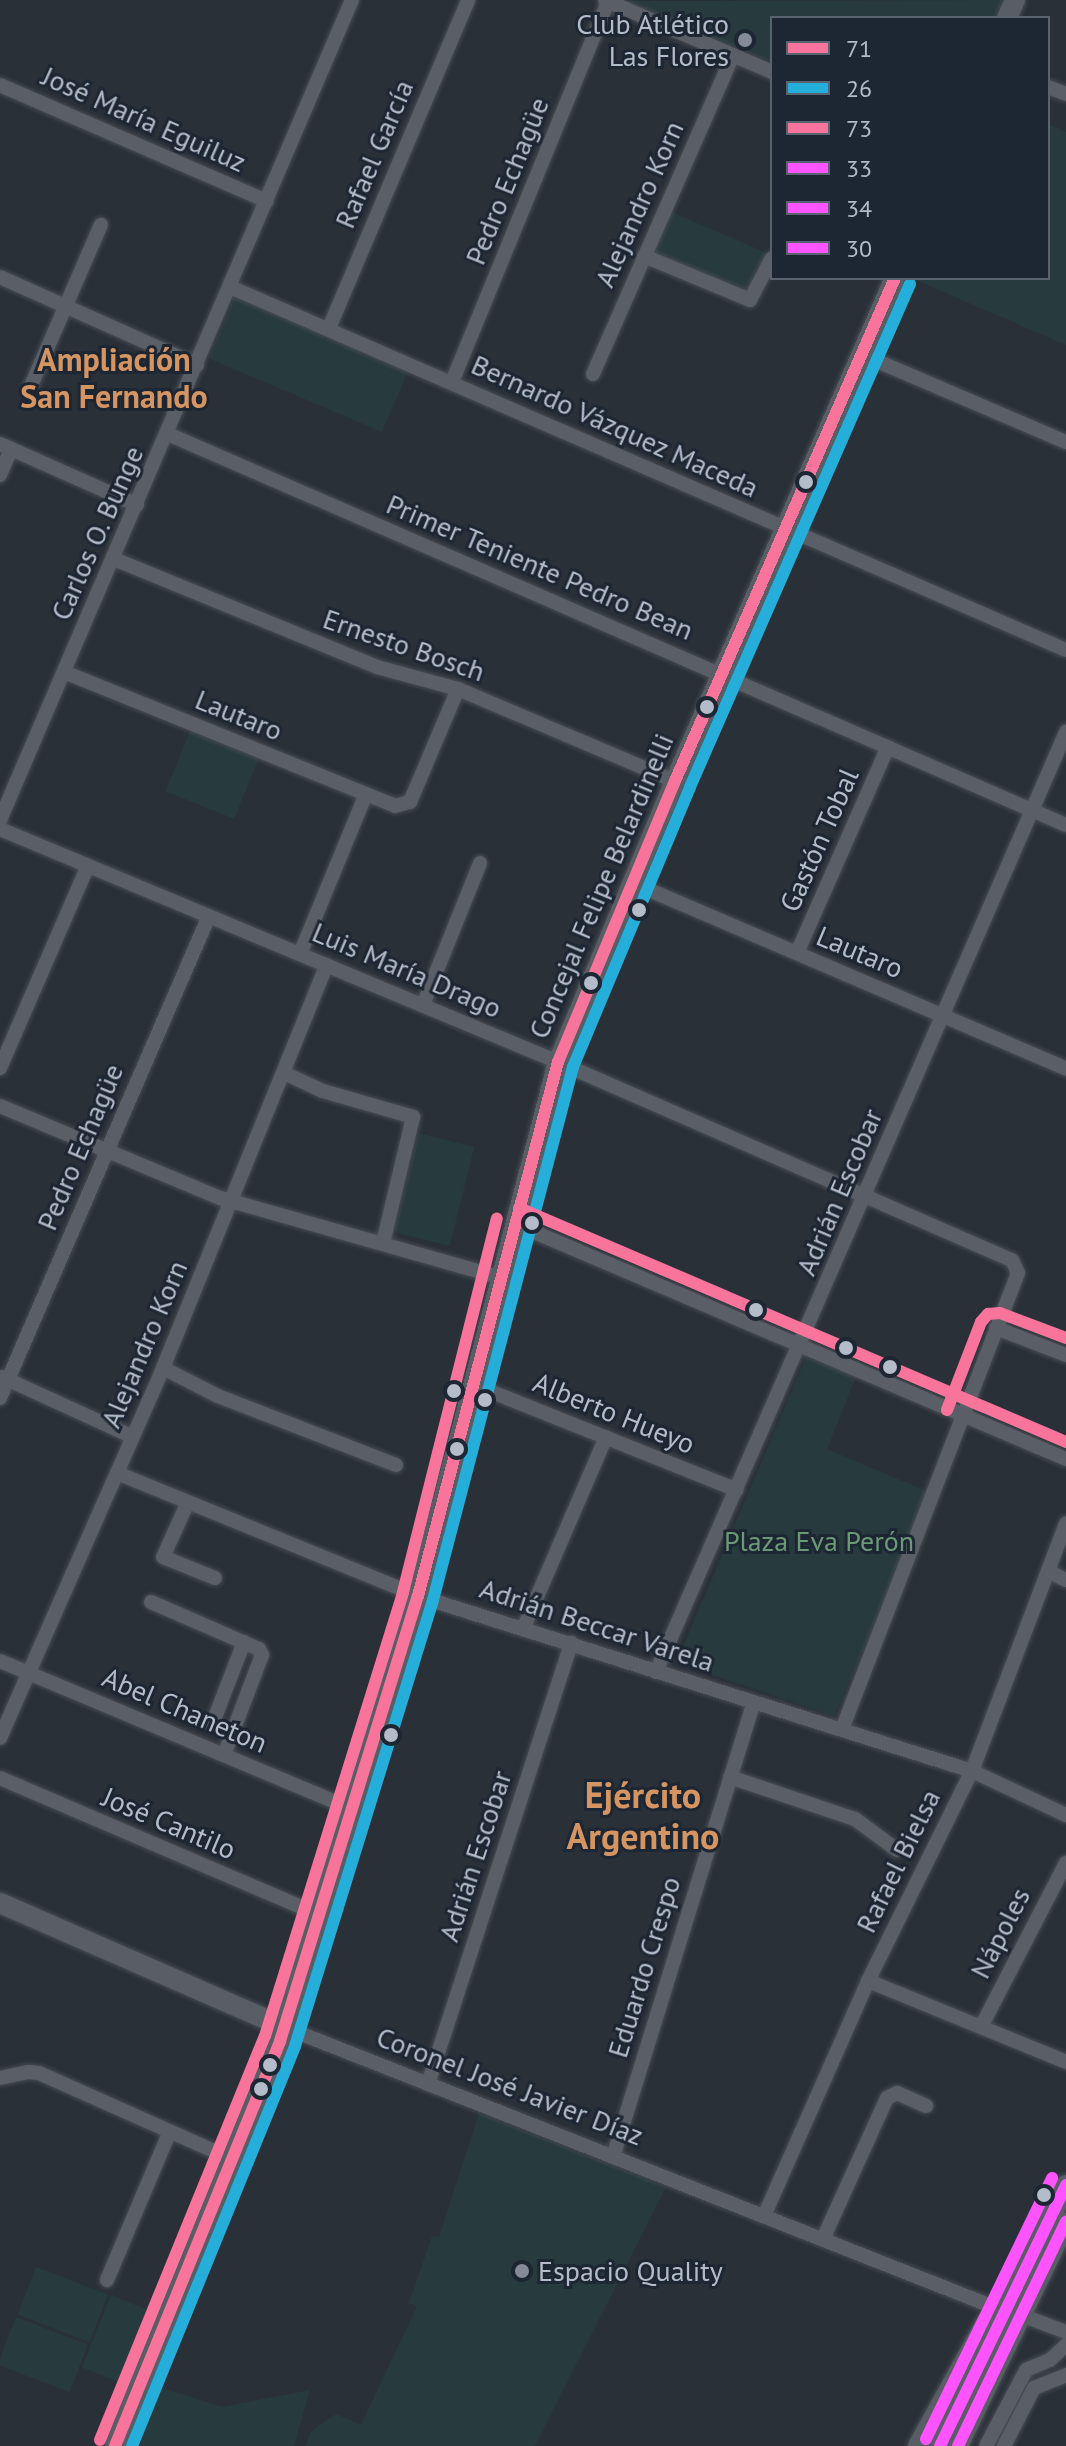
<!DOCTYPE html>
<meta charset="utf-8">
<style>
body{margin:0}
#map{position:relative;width:1066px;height:2446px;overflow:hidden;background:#2a3038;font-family:"PT Sans",sans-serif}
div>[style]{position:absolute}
.green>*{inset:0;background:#273a3e;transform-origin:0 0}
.roads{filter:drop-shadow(0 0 2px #484c53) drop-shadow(0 0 2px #484c53)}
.minor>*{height:14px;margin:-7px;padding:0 7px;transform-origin:7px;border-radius:7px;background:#5a5e66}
.secondary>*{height:20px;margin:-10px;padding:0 10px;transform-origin:10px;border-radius:10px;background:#595d64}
.bus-1>*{height:12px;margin:-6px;padding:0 6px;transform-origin:6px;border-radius:6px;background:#f9749b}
.bus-2>*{height:12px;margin:-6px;padding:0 6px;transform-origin:6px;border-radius:6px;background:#26aedb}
.bus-3>*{height:12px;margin:-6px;padding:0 6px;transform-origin:6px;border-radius:6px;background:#f9749b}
.bus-4>*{height:12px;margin:-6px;padding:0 6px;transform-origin:6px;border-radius:6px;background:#fe54ff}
.bus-5>*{height:12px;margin:-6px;padding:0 6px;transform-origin:6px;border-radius:6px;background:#fe54ff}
.bus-6>*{height:12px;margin:-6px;padding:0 6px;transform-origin:6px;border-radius:6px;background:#fe54ff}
.dots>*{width:22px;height:22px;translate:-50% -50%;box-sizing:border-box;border:4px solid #1d2633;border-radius:50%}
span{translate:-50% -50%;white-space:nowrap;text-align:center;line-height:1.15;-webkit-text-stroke:6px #1d2633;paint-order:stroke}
.poi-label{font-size:28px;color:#b4bcc9}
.right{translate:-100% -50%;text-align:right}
.left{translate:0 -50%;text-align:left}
.street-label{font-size:28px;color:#b4bcc9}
.park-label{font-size:28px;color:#6b9a76}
.quarter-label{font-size:32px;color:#d59563;font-weight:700}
.district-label{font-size:36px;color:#d59563;font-weight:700}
.legend{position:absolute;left:770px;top:16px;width:280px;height:264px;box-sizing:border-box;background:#1d2633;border:2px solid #59626f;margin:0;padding:10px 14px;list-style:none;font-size:24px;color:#b4bcc9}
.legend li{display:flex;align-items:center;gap:16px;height:40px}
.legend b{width:40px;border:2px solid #59626f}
</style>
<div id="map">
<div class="green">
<div style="clip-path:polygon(1003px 0,995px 18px,772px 18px,772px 62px,624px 1px)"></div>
<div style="clip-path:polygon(1048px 124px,1066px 132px,1066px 345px,911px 278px,1048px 278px)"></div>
<div style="clip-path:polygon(669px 211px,767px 253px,752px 286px,741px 290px,656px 255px,654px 249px)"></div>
<div style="left:236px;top:295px;width:188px;height:69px;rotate:23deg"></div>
<div style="left:190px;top:731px;width:74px;height:65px;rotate:22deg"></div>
<div style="left:418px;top:1133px;width:58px;height:102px;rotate:14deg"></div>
<div style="clip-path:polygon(806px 1357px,856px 1377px,827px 1449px,931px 1493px,834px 1716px,676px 1663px)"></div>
<div style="clip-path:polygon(479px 2113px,666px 2187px,535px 2446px,305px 2446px,311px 2431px,336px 2414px,361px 2425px,417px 2306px,409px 2303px,432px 2236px,439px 2237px)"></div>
<div style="left:36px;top:2267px;width:77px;height:51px;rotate:21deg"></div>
<div style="left:111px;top:2295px;width:52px;height:78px;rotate:22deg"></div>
<div style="left:16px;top:2317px;width:77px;height:51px;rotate:21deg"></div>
<div style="clip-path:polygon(156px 2386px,222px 2407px,310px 2390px,294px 2446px,132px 2446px)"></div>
</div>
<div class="roads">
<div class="minor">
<div style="left:605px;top:0;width:182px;rotate:23.3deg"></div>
<div style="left:0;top:85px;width:291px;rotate:23.5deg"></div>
<div style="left:1048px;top:87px;width:19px;rotate:21deg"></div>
<div style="left:644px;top:256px;width:115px;rotate:22.5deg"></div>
<div style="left:750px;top:300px;width:47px;rotate:-62.4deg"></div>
<div style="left:0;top:277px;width:216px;rotate:24.1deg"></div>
<div style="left:230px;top:287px;width:911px;rotate:23.47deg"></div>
<div style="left:329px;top:328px;width:356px;rotate:-67deg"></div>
<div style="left:863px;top:355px;width:221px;rotate:23.2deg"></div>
<div style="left:593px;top:374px;width:348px;rotate:-66.3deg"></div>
<div style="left:452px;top:382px;width:413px;rotate:-67.7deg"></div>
<div style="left:30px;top:388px;width:178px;rotate:-66.5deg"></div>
<div style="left:168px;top:434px;width:979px;rotate:23.53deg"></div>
<div style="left:0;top:444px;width:150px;rotate:24deg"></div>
<div style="left:0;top:475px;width:28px;rotate:-67deg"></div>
<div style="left:114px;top:559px;width:284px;rotate:22.3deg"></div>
<div style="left:377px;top:667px;width:84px;rotate:15.2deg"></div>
<div style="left:458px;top:689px;width:236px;rotate:23deg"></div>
<div style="left:64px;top:672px;width:357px;rotate:22deg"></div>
<div style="left:395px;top:806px;width:16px;rotate:-15deg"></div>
<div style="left:410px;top:802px;width:123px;rotate:-67deg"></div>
<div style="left:0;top:820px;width:892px;rotate:-66.77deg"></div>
<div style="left:0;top:829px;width:605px;rotate:22.66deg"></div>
<div style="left:558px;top:1062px;width:495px;rotate:23.6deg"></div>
<div style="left:1012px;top:1260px;width:14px;rotate:65deg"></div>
<div style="left:1018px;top:1273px;width:489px;rotate:111.1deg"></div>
<div style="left:633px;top:883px;width:471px;rotate:23.2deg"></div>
<div style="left:797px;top:953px;width:225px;rotate:-66.2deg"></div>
<div style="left:300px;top:954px;width:173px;rotate:-67.6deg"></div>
<div style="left:423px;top:1005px;width:153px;rotate:-68.1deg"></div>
<div style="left:0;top:1068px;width:220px;rotate:-66.5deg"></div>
<div style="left:284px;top:1073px;width:43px;rotate:24.8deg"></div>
<div style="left:323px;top:1091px;width:94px;rotate:16.1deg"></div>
<div style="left:413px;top:1117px;width:130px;rotate:103.4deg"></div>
<div style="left:0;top:1106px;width:238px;rotate:22.7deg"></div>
<div style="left:220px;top:1198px;width:291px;rotate:15.8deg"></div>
<div style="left:513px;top:1223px;width:601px;rotate:23.11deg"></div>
<div style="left:996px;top:1328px;width:75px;rotate:21.1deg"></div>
<div style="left:163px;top:1368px;width:62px;rotate:27deg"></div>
<div style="left:218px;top:1396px;width:191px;rotate:21.2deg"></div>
<div style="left:2px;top:1377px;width:144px;rotate:24.6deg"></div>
<div style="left:472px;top:1384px;width:285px;rotate:21.8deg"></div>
<div style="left:0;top:1398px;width:525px;rotate:-66.56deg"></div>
<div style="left:117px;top:1473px;width:325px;rotate:22.2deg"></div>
<div style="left:418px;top:1596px;width:581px;rotate:17.53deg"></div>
<div style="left:972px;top:1771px;width:104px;rotate:25.1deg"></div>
<div style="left:188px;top:1502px;width:60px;rotate:114.4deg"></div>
<div style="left:163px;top:1557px;width:56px;rotate:22deg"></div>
<div style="left:1048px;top:1571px;width:20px;rotate:27deg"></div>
<div style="left:151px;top:1602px;width:118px;rotate:23.5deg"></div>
<div style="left:259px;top:1649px;width:7px;rotate:63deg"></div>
<div style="left:262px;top:1655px;width:107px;rotate:110.8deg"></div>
<div style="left:523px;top:1629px;width:209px;rotate:-66.6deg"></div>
<div style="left:0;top:1661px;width:380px;rotate:22.8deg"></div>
<div style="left:656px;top:1672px;width:1026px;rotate:-66.43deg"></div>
<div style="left:212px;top:1725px;width:89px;rotate:-68.9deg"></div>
<div style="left:0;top:1738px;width:404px;rotate:-66.2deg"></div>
<div style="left:163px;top:1368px;width:435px;rotate:-67.9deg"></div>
<div style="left:730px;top:1777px;width:132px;rotate:18.6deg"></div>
<div style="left:855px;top:1819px;width:52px;rotate:36.4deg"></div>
<div style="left:0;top:1778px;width:346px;rotate:23.2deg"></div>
<div style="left:868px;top:1981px;width:214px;rotate:22.2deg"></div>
<div style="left:284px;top:2027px;width:774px;rotate:21.53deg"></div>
<div style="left:981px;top:2027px;width:185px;rotate:-62.6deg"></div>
<div style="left:0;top:2078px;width:29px;rotate:-12deg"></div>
<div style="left:28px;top:2072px;width:11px;rotate:5deg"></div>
<div style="left:39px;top:2073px;width:211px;rotate:24deg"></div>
<div style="left:428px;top:2084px;width:464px;rotate:-72deg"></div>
<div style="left:613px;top:2157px;width:476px;rotate:-72.8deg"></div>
<div style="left:764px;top:2216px;width:257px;rotate:-66.1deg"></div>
<div style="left:868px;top:1981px;width:234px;rotate:-63.7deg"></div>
<div style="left:972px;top:1771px;width:265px;rotate:-69.2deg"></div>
<div style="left:823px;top:2239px;width:155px;rotate:-65.6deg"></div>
<div style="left:887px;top:2098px;width:11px;rotate:-27deg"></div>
<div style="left:897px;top:2093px;width:32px;rotate:24deg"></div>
<div style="left:107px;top:2280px;width:160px;rotate:-67.1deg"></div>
<div style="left:1021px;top:2315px;width:48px;rotate:20.7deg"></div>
<div style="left:986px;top:2446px;width:86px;rotate:-62.2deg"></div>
<div style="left:1026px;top:2370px;width:26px;rotate:-23deg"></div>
<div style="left:1050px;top:2360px;width:22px;rotate:-43deg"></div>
<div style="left:1004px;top:2446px;width:65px;rotate:-62.7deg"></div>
<div style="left:1034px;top:2388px;width:35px;rotate:-22deg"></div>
</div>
<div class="secondary">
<div style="left:1007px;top:18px;width:20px;rotate:-66deg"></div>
<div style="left:0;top:1903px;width:310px;rotate:23.6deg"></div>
<div style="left:115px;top:2446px;width:437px;rotate:-67.8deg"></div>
<div style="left:280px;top:2041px;width:466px;rotate:-72.8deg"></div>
<div style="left:418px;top:1596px;width:552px;rotate:-75.31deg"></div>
<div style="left:558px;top:1062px;width:304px;rotate:-67.4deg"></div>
<div style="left:675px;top:781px;width:549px;rotate:-66.38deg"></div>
<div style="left:918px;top:2446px;width:143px;rotate:-61.1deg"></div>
<div style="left:940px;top:2446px;width:290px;rotate:-64.2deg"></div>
<div style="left:958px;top:2446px;width:248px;rotate:-64.2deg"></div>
</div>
</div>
<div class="bus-1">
<div style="left:115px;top:2446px;width:437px;rotate:-67.8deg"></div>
<div style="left:280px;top:2041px;width:466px;rotate:-72.8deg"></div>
<div style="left:418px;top:1596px;width:552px;rotate:-75.31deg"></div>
<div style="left:558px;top:1062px;width:304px;rotate:-67.4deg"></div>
<div style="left:675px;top:781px;width:549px;rotate:-66.38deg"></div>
</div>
<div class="bus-2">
<div style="left:132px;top:2446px;width:432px;rotate:-67.8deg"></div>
<div style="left:295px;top:2046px;width:467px;rotate:-72.8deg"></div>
<div style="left:433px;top:1600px;width:551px;rotate:-75.28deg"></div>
<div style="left:573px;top:1067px;width:303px;rotate:-67.3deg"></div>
<div style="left:690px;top:787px;width:549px;rotate:-66.38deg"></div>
</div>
<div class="bus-3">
<div style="left:519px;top:1208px;width:595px;rotate:23.16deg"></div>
<div style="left:947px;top:1410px;width:94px;rotate:-68.9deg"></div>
<div style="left:981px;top:1322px;width:11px;rotate:-49deg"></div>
<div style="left:988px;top:1314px;width:12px;rotate:-5deg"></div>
<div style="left:1000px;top:1313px;width:71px;rotate:20.7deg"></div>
<div style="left:100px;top:2440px;width:436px;rotate:-67.8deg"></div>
<div style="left:265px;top:2036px;width:465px;rotate:-72.7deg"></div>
<div style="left:403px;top:1592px;width:385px;rotate:-75.9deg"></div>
</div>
<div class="bus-4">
<div style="left:940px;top:2446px;width:290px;rotate:-64.2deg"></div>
</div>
<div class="bus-5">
<div style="left:958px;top:2446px;width:249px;rotate:-64.3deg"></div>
</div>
<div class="bus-6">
<div style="left:926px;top:2439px;width:290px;rotate:-64.2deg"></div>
</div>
<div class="dots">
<div style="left:745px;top:40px;background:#848b96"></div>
<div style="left:806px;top:482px;background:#b4bcc9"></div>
<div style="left:707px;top:707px;background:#b4bcc9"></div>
<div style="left:639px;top:910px;background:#b4bcc9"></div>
<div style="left:591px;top:983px;background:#b4bcc9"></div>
<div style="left:532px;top:1223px;background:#b4bcc9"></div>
<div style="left:756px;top:1310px;background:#b4bcc9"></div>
<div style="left:846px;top:1348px;background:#b4bcc9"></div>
<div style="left:890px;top:1367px;background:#b4bcc9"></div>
<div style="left:454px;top:1391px;background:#b4bcc9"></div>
<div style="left:485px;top:1400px;background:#b4bcc9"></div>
<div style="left:457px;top:1449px;background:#b4bcc9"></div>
<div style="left:391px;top:1735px;background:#b4bcc9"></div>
<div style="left:270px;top:2065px;background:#b4bcc9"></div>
<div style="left:261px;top:2089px;background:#b4bcc9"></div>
<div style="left:1044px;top:2195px;background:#b4bcc9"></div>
<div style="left:522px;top:2271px;background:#848b96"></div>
</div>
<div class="poi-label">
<span class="right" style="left:729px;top:40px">Club Atlético<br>Las Flores</span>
<span class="left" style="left:538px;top:2271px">Espacio Quality</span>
</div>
<div class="street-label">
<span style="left:144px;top:119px;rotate:24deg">José María Eguiluz</span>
<span style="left:374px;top:154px;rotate:-67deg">Rafael García</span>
<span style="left:507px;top:181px;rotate:-68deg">Pedro Echagüe</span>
<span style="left:639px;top:204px;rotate:-66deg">Alejandro Korn</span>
<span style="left:615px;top:426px;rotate:24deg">Bernardo Vázquez Maceda</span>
<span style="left:97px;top:533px;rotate:-66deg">Carlos O. Bunge</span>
<span style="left:540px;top:567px;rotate:23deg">Primer Teniente Pedro Bean</span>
<span style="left:404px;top:645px;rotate:19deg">Ernesto Bosch</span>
<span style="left:239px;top:715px;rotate:22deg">Lautaro</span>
<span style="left:819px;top:840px;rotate:-66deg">Gastón Tobal</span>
<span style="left:601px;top:886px;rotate:-67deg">Concejal Felipe Belardinelli</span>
<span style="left:860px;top:952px;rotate:23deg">Lautaro</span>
<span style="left:407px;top:970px;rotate:23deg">Luis María Drago</span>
<span style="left:80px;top:1147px;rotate:-67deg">Pedro Echagüe</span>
<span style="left:839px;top:1192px;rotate:-67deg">Adrián Escobar</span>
<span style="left:144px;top:1344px;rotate:-67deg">Alejandro Korn</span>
<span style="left:614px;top:1413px;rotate:22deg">Alberto Hueyo</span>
<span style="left:597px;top:1625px;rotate:18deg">Adrián Beccar Varela</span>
<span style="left:185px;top:1710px;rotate:23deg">Abel Chaneton</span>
<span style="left:169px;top:1823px;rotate:23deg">José Cantilo</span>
<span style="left:475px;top:1856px;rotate:-72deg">Adrián Escobar</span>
<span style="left:898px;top:1861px;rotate:-64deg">Rafael Bielsa</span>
<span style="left:1000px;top:1933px;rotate:-63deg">Nápoles</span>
<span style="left:644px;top:1967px;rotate:-73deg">Eduardo Crespo</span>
<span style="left:510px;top:2086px;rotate:21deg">Coronel José Javier Díaz</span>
</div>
<div class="park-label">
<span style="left:819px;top:1541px">Plaza Eva Perón</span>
</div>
<div class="quarter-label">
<span style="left:114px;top:378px">Ampliación<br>San Fernando</span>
</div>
<div class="district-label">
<span style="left:643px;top:1815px">Ejército<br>Argentino</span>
</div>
<ul class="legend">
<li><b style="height:10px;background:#f9749b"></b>71</li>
<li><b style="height:10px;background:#26aedb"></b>26</li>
<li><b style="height:10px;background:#f9749b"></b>73</li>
<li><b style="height:10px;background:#fe54ff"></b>33</li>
<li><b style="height:10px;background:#fe54ff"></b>34</li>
<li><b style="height:10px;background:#fe54ff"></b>30</li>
</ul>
</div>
